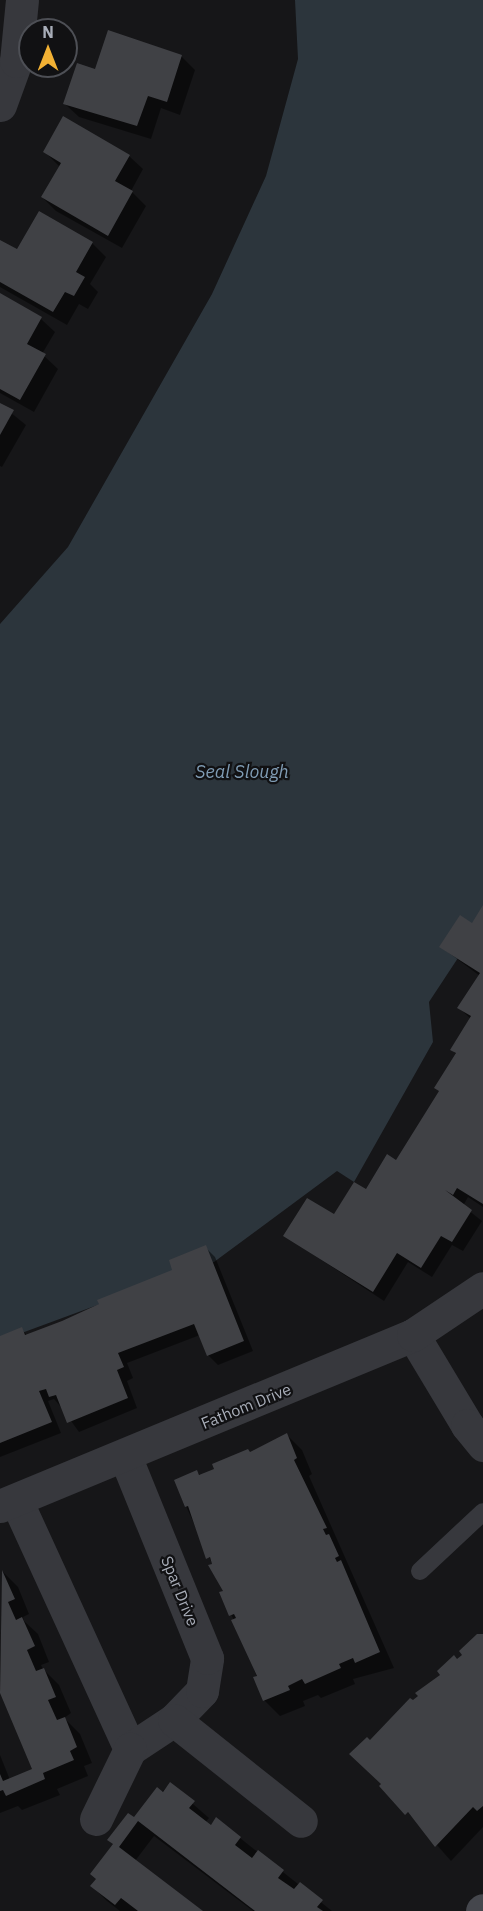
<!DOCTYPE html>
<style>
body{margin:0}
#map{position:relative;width:483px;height:1911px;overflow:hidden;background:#161618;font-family:"IBM Plex Sans",sans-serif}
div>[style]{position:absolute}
.water>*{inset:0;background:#2c353c}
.shadow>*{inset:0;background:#0007}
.building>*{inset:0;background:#404145}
.service>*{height:18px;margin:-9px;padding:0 9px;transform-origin:9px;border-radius:9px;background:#37383d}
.minor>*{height:33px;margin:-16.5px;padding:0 16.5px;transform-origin:16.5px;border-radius:16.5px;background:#37383d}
.secondary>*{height:33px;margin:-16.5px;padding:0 16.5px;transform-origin:16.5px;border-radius:16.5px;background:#45474d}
span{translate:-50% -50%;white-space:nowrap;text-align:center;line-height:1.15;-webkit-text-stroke:4.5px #111113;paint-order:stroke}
.street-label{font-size:16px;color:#a8adb8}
.water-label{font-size:18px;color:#7f9bb3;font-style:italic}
.north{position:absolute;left:18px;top:18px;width:60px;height:60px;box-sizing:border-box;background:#111113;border:2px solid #4d4f55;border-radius:50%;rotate:0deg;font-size:16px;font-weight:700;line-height:24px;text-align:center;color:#a8adb8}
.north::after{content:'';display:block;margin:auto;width:21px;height:27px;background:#f2b134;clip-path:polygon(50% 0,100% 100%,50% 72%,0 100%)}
</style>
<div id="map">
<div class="water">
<div style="clip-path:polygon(295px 0,483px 0,483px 920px,429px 1002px,433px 1042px,354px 1182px,337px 1171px,214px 1262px,0 1341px,0 624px,68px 547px,212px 294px,266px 176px,298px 59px)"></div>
</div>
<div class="shadow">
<div style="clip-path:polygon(109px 32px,182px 57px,195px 70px,180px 115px,161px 108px,151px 139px,79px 117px,65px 104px,96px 71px)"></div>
<div style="clip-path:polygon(45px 152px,129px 156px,143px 169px,131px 191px,146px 206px,122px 248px,56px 211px,42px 197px,60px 167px)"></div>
<div style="clip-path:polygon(40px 213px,92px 243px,106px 257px,90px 284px,98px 292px,88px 309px,79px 304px,67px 325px,0 287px,0 241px,18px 251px)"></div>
<div style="clip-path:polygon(0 294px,41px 319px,55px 332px,42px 354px,58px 369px,34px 412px,0 393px)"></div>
<div style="clip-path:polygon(0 404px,26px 425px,2px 467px,0 466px)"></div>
<div style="clip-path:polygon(483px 908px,483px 1207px,468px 1197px,463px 1206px,482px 1221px,463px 1251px,452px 1245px,432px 1277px,408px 1262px,384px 1301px,285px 1236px,335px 1216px,367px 1191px,396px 1162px,440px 1092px,457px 1055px,452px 1050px,471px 1019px,459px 1008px,480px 976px,441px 947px,472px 925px)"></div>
<div style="clip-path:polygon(205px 1247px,215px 1257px,253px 1351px,218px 1365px,208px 1355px,200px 1335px,127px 1363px,133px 1378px,127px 1381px,137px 1408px,79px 1432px,61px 1407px,54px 1399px,48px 1401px,61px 1433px,0 1457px,0 1338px,21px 1329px,28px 1336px,63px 1323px,174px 1271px)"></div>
<div style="clip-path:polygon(287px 1435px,302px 1450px,312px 1474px,309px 1476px,394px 1668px,353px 1679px,355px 1684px,321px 1698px,318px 1695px,303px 1701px,305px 1706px,280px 1716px,264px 1700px,248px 1650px,221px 1593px,225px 1592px,186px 1506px,197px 1472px,201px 1476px)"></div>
<div style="clip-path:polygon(2px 1571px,18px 1587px,29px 1614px,23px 1617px,24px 1621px,38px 1634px,49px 1662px,41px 1665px,43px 1669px,59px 1685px,71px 1713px,64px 1718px,80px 1734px,92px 1763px,84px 1766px,88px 1776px,57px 1789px,60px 1795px,22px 1810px,18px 1806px,0 1813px,0 1755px,10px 1780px,34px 1770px,0 1689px)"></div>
<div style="clip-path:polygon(483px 1636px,483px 1827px,451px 1861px,383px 1784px,370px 1742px)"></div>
<div style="clip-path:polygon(170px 1784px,209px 1818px,205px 1823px,240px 1838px,332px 1911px,253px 1911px,154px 1836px,135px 1861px,201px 1911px,120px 1911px,107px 1901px,92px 1886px,134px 1819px)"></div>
</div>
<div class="building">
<div style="clip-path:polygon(108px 30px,182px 55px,167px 102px,148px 96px,137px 126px,63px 104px,77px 63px,95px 69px)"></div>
<div style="clip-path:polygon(63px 116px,130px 155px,115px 181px,133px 191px,108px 236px,41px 197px,61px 163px,43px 152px)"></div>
<div style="clip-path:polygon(39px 211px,93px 242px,76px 272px,85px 277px,74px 296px,65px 292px,53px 312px,0 282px,0 240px,17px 249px)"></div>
<div style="clip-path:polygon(0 293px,42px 317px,27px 344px,46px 354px,20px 400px,0 389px)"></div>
<div style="clip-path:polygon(0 403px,14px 410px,0 435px)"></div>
<div style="clip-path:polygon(483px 905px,483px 1204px,457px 1188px,453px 1195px,445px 1190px,472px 1210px,452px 1242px,441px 1236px,421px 1268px,397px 1253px,373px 1292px,283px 1236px,307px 1198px,334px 1214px,354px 1182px,366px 1189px,387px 1154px,396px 1160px,439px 1091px,434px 1088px,456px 1053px,450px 1050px,471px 1016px,457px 1008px,480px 973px,439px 947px,460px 915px,472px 923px)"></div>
<div style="clip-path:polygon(206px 1245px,244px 1341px,207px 1356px,194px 1324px,118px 1353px,124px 1367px,117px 1370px,128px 1398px,67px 1423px,56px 1395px,49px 1397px,46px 1389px,39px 1391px,52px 1422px,0 1443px,0 1336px,22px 1327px,25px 1335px,62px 1321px,99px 1304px,97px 1300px,172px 1270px,169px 1260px)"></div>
<div style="clip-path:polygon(287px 1433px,297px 1458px,294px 1460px,327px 1528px,323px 1529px,326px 1535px,329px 1534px,339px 1556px,335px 1558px,337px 1562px,341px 1560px,380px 1652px,355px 1663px,353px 1658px,339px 1664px,341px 1668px,305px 1684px,302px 1679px,288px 1686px,290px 1690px,263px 1701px,253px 1677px,257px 1676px,231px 1620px,236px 1618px,234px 1614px,229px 1616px,219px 1592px,223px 1591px,208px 1565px,212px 1564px,210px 1557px,206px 1559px,188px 1506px,185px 1507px,174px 1480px,197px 1470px,199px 1475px,214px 1469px,212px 1464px,248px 1449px,250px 1452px)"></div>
<div style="clip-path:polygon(2px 1570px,15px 1599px,8px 1602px,16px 1620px,22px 1617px,35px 1646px,27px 1650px,36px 1671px,44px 1668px,56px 1697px,48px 1700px,57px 1720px,65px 1717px,77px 1747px,70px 1751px,74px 1760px,43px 1773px,45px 1779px,6px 1796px,3px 1790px,0 1791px,0 1774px,3px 1781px,32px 1769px,0 1693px)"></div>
<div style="clip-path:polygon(477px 1634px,483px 1634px,483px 1806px,477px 1811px,473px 1807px,435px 1847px,408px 1812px,405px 1815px,379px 1786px,381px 1784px,349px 1754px,367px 1737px,370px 1740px,410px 1698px,413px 1700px,418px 1696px,415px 1693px,440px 1675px,437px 1671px,454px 1655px,457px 1659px,462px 1655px,459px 1651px)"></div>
<div style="clip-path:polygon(170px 1782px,195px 1801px,189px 1808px,211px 1825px,216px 1817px,241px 1837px,235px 1845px,252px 1858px,258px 1850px,284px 1870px,278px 1878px,294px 1889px,300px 1882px,323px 1900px,317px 1907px,323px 1911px,255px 1911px,138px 1821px,119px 1847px,203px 1911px,138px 1911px,121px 1898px,115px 1905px,90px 1886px,96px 1879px,90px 1874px,113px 1844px,107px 1840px,128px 1813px,134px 1817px,157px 1787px,163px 1792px)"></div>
</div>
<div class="service">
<div style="left:420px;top:1571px;width:86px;rotate:-43.1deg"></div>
</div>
<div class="minor">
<div style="left:0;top:105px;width:47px;rotate:-70deg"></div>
<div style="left:16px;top:61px;width:61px;rotate:-84.4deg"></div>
<div style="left:413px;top:1335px;width:105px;rotate:59deg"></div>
<div style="left:467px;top:1425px;width:26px;rotate:51deg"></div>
<div style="left:16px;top:1500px;width:274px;rotate:65.4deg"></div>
<div style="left:130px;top:1749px;width:53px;rotate:-33.4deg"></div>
<div style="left:174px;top:1720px;width:40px;rotate:-46deg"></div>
<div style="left:202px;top:1691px;width:33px;rotate:-81deg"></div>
<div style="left:207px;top:1658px;width:218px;rotate:-112.1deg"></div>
<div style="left:0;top:1506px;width:447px;rotate:-22.5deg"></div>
<div style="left:413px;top:1335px;width:84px;rotate:-33.9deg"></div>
<div style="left:174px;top:1720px;width:162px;rotate:38.5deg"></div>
<div style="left:96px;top:1819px;width:78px;rotate:-64.1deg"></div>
</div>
<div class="secondary">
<div style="left:482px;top:1911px;width:1px;rotate:-45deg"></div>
</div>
<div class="street-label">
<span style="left:246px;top:1406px;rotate:-22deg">Fathom Drive</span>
<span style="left:180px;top:1591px;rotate:68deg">Spar Drive</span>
</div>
<div class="water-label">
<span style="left:242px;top:772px">Seal Slough</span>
</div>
<div class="north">N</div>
</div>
